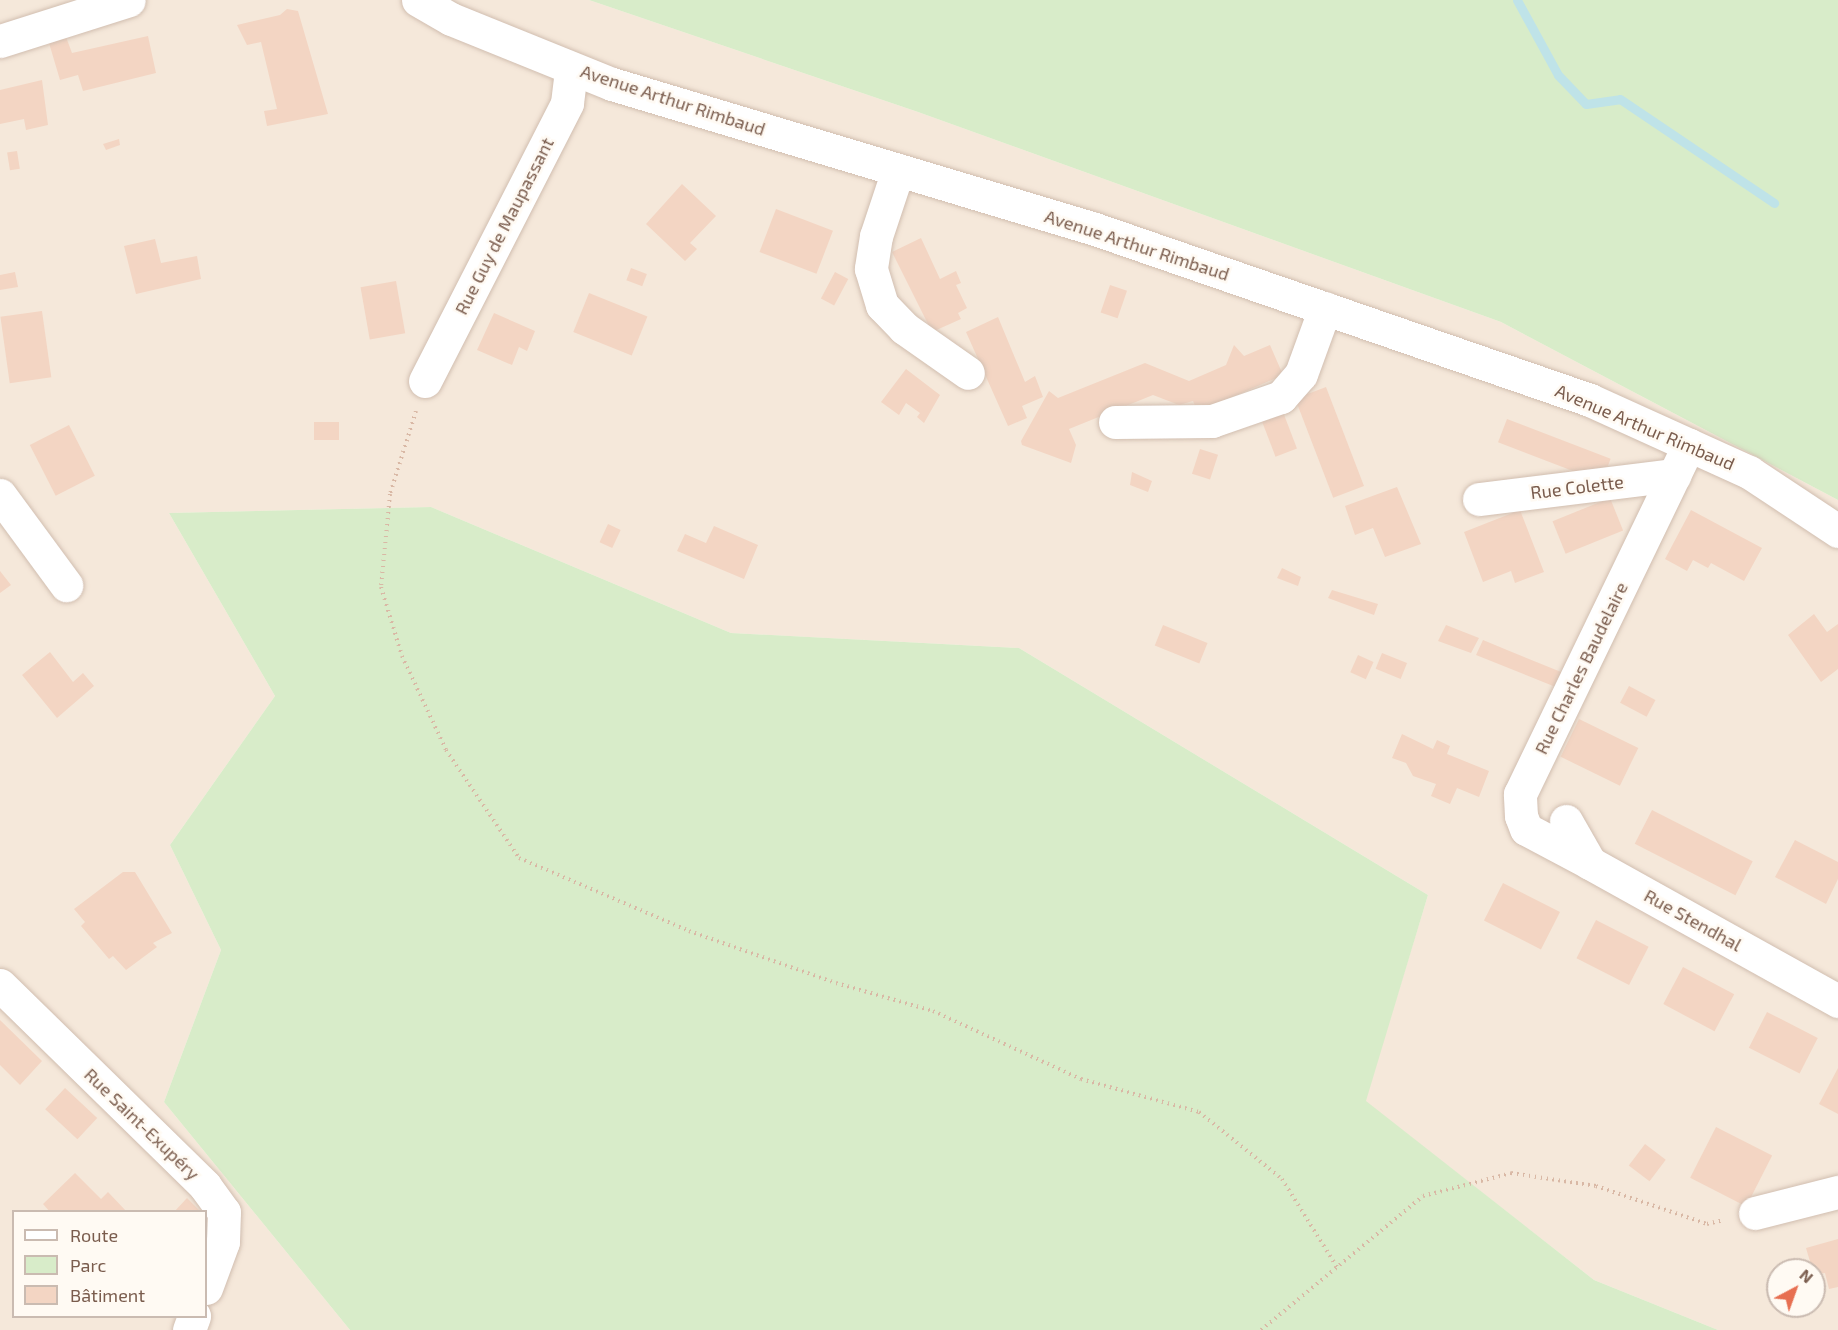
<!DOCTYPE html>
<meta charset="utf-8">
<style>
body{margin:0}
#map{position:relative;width:1838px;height:1330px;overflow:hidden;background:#fdf6ec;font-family:"Exo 2",sans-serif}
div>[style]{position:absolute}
.residential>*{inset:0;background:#f5e8da}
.green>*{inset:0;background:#d8ecc9}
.stream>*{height:9px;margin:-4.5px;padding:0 4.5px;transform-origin:4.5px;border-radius:4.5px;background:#bfe3e8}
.building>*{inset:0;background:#f3d5c3;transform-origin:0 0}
.path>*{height:4px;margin-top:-2px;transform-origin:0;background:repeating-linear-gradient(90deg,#d9b8a5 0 1.5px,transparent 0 6px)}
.roads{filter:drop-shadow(0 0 2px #d1beb0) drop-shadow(0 0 2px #d1beb0)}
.street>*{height:33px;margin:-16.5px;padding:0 16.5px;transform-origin:16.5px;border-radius:16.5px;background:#fff}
.secondary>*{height:33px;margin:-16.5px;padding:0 16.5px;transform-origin:16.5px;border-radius:16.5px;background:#fff}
span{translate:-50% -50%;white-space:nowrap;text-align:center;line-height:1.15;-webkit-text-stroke:5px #fffaf3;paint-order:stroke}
.street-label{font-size:18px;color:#7a5c4d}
.legend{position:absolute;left:12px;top:1210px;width:195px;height:108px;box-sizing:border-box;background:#fffaf3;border:2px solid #cabbb1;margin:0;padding:8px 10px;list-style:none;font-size:18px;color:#7a5c4d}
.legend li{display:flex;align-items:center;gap:12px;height:30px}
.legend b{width:30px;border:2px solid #cabbb1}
.north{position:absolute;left:1766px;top:1258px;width:60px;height:60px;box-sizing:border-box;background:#fffaf3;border:2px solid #cabbb1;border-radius:50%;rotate:41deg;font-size:16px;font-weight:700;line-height:24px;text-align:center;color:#7a5c4d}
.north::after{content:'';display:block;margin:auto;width:21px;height:27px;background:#e76f51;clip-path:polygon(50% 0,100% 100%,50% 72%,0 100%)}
</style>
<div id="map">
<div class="residential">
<div style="clip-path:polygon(evenodd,0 0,589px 0,918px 112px,1501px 322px,1838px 500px,1838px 1330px,1718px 1330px,1594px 1280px,1365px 1101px,1428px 895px,1019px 648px,731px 633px,431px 507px,169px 513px,275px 696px,170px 845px,221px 950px,164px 1102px,350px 1330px,0 1330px,0 0,14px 1212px,206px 1212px,206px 1316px,14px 1316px,14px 1212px,0 0,1778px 1270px,1814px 1270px,1814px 1306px,1778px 1306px,1778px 1270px)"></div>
</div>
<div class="green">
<div style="clip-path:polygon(589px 0,1838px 0,1838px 500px,1501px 322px,918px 112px)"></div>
<div style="clip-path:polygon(431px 507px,731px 633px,1019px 648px,1428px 895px,1366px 1101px,1594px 1280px,1718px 1330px,350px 1330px,164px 1102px,221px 950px,170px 845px,275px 696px,169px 513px)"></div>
</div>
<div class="stream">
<div style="left:1517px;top:0;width:85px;rotate:61.3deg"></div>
<div style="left:1558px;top:75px;width:40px;rotate:46deg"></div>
<div style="left:1586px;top:104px;width:34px;rotate:-8deg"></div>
<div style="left:1620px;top:99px;width:186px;rotate:34deg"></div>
</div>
<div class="building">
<div style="clip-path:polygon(287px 9px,298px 11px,328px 114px,267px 126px,264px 111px,277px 109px,261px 42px,247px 45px,237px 25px,280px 15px)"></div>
<div style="clip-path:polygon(148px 36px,156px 73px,83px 91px,78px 75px,60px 80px,49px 43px,66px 37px,72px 53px)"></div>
<div style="clip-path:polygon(42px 80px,48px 125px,26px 130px,24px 119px,0 124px,0 90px)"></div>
<div style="clip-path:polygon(119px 139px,120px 145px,106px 150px,103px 144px)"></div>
<div style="left:17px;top:151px;width:18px;height:10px;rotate:81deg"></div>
<div style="clip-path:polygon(682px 184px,716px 216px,690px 243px,697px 249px,685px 261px,646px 224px)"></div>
<div style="left:776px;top:209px;width:61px;height:46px;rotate:21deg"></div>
<div style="clip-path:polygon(921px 238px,940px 279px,956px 271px,961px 283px,956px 285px,967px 308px,958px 313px,961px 319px,932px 332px,892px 252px)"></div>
<div style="clip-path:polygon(155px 239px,161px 263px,197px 256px,201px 279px,136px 294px,124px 246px)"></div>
<div style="left:631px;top:268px;width:17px;height:13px;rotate:21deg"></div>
<div style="clip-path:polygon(15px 272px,18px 287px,0 290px,0 275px)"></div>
<div style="left:835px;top:272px;width:15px;height:30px;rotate:28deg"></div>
<div style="left:396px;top:281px;width:53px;height:36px;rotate:80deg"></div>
<div style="left:1110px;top:285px;width:18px;height:29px;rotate:19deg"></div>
<div style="left:589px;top:293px;width:63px;height:42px;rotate:22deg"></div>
<div style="left:42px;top:311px;width:67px;height:42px;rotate:82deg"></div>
<div style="clip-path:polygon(494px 313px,535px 331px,527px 351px,519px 347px,512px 365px,477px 350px)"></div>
<div style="clip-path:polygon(998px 317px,1025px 382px,1035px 376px,1043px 397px,1022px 406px,1027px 418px,1008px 426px,966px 332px)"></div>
<div style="clip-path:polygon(1234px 345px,1244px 356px,1270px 345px,1283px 375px,1198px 412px,1193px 401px,1179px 405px,1153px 395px,1069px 429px,1076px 445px,1071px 463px,1022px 445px,1021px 441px,1049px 391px,1058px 398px,1145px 363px,1189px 381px,1226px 365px)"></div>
<div style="clip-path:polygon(906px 369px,940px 395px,924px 423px,917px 417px,920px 413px,906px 403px,899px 415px,881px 402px)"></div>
<div style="left:1326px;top:387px;width:106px;height:33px;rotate:69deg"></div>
<div style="left:1283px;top:412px;width:39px;height:23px;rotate:69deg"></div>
<div style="left:1507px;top:419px;width:111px;height:25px;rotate:21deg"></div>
<div style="left:314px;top:422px;width:25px;height:18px"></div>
<div style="left:69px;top:425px;width:57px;height:44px;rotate:63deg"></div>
<div style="left:1200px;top:449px;width:19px;height:26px;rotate:18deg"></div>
<div style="clip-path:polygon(1132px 472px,1152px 481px,1148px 492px,1130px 485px)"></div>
<div style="clip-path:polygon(1397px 487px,1421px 544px,1385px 557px,1373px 528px,1355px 535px,1345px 506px)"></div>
<div style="left:1610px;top:498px;width:35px;height:62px;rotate:68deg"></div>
<div style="clip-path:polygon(1520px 510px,1544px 572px,1515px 583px,1511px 571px,1483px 582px,1464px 532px)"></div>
<div style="clip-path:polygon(1691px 510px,1762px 548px,1744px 581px,1711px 563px,1708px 568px,1693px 560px,1687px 571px,1665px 559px)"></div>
<div style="left:608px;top:524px;width:14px;height:20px;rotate:25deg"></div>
<div style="clip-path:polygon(714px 526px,758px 545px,744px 579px,677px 551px,685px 534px,706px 543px)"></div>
<div style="clip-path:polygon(1282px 568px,1301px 577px,1298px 586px,1277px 578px)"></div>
<div style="clip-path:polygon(0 571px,11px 585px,0 593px)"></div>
<div style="clip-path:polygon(1332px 590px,1378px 604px,1374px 615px,1328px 598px)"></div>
<div style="clip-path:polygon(1814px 614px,1827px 632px,1838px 624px,1838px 669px,1821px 682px,1788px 635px)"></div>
<div style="left:1163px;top:625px;width:48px;height:22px;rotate:22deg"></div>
<div style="clip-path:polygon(1446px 625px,1479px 638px,1471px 653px,1438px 641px)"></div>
<div style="clip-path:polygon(1483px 640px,1507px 650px,1571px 676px,1563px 690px,1476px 655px)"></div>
<div style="clip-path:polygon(50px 652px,73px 682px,83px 673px,94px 686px,57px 718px,22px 675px)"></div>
<div style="left:1382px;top:653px;width:27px;height:17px;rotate:22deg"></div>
<div style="left:1358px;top:655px;width:17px;height:19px;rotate:24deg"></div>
<div style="left:1629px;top:686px;width:30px;height:19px;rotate:28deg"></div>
<div style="left:1579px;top:719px;width:66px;height:42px;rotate:26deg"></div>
<div style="clip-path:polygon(1402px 734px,1433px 749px,1437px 740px,1450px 746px,1447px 754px,1489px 771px,1479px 797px,1457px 788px,1450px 804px,1431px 796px,1436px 784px,1413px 776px,1406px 763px,1392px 758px)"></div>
<div style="left:1652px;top:810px;width:113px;height:38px;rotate:27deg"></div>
<div style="clip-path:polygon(1795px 840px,1838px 862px,1838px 879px,1826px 904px,1775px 877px)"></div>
<div style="clip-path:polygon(123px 872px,135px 872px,172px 933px,153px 943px,157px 947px,126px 970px,113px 956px,109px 959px,81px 926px,85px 922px,74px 909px)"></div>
<div style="left:1503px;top:883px;width:64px;height:42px;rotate:27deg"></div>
<div style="left:1596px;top:920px;width:59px;height:43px;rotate:27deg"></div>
<div style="left:1683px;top:967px;width:58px;height:42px;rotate:28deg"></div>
<div style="left:1767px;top:1012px;width:57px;height:40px;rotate:27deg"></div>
<div style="clip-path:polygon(0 1020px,42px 1061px,20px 1085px,0 1065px)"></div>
<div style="clip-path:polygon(1838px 1068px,1838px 1114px,1819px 1104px)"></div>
<div style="left:65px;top:1088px;width:44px;height:29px;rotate:43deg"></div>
<div style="left:1716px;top:1127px;width:63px;height:57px;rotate:27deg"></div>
<div style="left:1645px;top:1144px;width:26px;height:27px;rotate:37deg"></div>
<div style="clip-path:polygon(75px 1173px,101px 1199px,108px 1192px,127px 1212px,50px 1212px,43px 1204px)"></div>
<div style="clip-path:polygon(187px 1198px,201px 1212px,174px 1212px)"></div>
<div style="clip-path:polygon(1838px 1239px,1838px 1287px,1829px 1289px,1825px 1273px,1814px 1275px,1806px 1248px)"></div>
</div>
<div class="path">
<div style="left:416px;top:411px;width:87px;rotate:107.4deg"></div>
<div style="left:390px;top:494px;width:93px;rotate:95.5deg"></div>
<div style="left:381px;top:587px;width:72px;rotate:73.1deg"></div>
<div style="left:402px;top:656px;width:104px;rotate:64.9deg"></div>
<div style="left:446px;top:750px;width:130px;rotate:55.9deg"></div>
<div style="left:519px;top:858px;width:185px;rotate:23.2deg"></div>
<div style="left:689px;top:931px;width:156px;rotate:19.5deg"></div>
<div style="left:836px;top:983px;width:101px;rotate:16.1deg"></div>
<div style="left:933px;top:1011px;width:163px;rotate:24.7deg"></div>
<div style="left:1081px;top:1079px;width:123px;rotate:15.6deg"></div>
<div style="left:1199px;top:1112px;width:107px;rotate:38.9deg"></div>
<div style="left:1282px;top:1179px;width:104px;rotate:58deg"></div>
<div style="left:1261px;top:1330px;width:210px;rotate:-39.6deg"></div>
<div style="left:1423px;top:1196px;width:91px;rotate:-14.6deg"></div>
<div style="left:1511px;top:1173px;width:86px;rotate:8.7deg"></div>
<div style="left:1596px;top:1186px;width:117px;rotate:18.9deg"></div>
<div style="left:1707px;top:1224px;width:17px;rotate:-13deg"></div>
</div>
<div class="roads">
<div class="street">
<div style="left:0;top:41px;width:135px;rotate:-17.6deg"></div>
<div style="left:898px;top:170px;width:70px;rotate:108.4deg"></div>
<div style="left:876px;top:236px;width:33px;rotate:99deg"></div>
<div style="left:871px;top:269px;width:38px;rotate:73deg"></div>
<div style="left:882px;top:305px;width:32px;rotate:46deg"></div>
<div style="left:904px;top:328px;width:78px;rotate:35.1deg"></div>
<div style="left:425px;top:381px;width:312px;rotate:-62.9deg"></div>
<div style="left:567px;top:103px;width:35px;rotate:-83deg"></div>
<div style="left:1115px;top:422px;width:97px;rotate:-0.6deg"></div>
<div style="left:1212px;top:421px;width:73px;rotate:-19.2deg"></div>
<div style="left:1281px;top:397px;width:30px;rotate:-49deg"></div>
<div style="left:1301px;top:374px;width:70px;rotate:-70deg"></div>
<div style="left:0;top:495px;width:112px;rotate:53.7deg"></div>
<div style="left:1479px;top:499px;width:197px;rotate:-7deg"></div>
<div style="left:1566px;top:821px;width:48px;rotate:60.3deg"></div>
<div style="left:1590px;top:863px;width:284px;rotate:29.1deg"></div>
<div style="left:1590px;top:863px;width:72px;rotate:-152deg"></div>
<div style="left:1526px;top:829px;width:14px;rotate:-111deg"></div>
<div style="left:1521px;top:816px;width:22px;rotate:-93deg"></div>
<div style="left:1520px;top:794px;width:388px;rotate:-64.2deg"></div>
<div style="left:0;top:985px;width:287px;rotate:44.4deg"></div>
<div style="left:205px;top:1186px;width:32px;rotate:54deg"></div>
<div style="left:224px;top:1212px;width:30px;rotate:92deg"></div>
<div style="left:223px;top:1242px;width:49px;rotate:110.3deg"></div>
<div style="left:1755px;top:1213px;width:86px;rotate:-14.2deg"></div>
<div style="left:189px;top:1330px;width:15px;rotate:-70deg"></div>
</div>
<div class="secondary">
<div style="left:418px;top:0;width:38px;rotate:30deg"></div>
<div style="left:451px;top:19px;width:174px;rotate:22deg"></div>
<div style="left:612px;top:84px;width:504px;rotate:16.71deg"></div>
<div style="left:1095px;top:229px;width:524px;rotate:19.06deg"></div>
<div style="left:1590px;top:400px;width:175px;rotate:24.4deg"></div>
<div style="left:1749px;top:472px;width:107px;rotate:33.5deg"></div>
</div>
</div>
<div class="street-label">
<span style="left:673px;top:100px;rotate:18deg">Avenue Arthur Rimbaud</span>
<span style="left:504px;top:226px;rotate:-63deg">Rue Guy de Maupassant</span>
<span style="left:1137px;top:245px;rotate:18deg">Avenue Arthur Rimbaud</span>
<span style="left:1645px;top:427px;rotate:23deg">Avenue Arthur Rimbaud</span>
<span style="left:1577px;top:487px;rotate:-7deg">Rue Colette</span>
<span style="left:1581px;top:668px;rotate:-64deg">Rue Charles Baudelaire</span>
<span style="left:1693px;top:920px;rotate:29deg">Rue Stendhal</span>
<span style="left:142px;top:1124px;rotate:44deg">Rue Saint-Exupéry</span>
</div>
<ul class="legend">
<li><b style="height:8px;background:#fff"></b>Route</li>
<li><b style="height:16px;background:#d8ecc9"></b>Parc</li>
<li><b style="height:16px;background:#f3d5c3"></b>Bâtiment</li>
</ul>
<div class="north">N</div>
</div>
